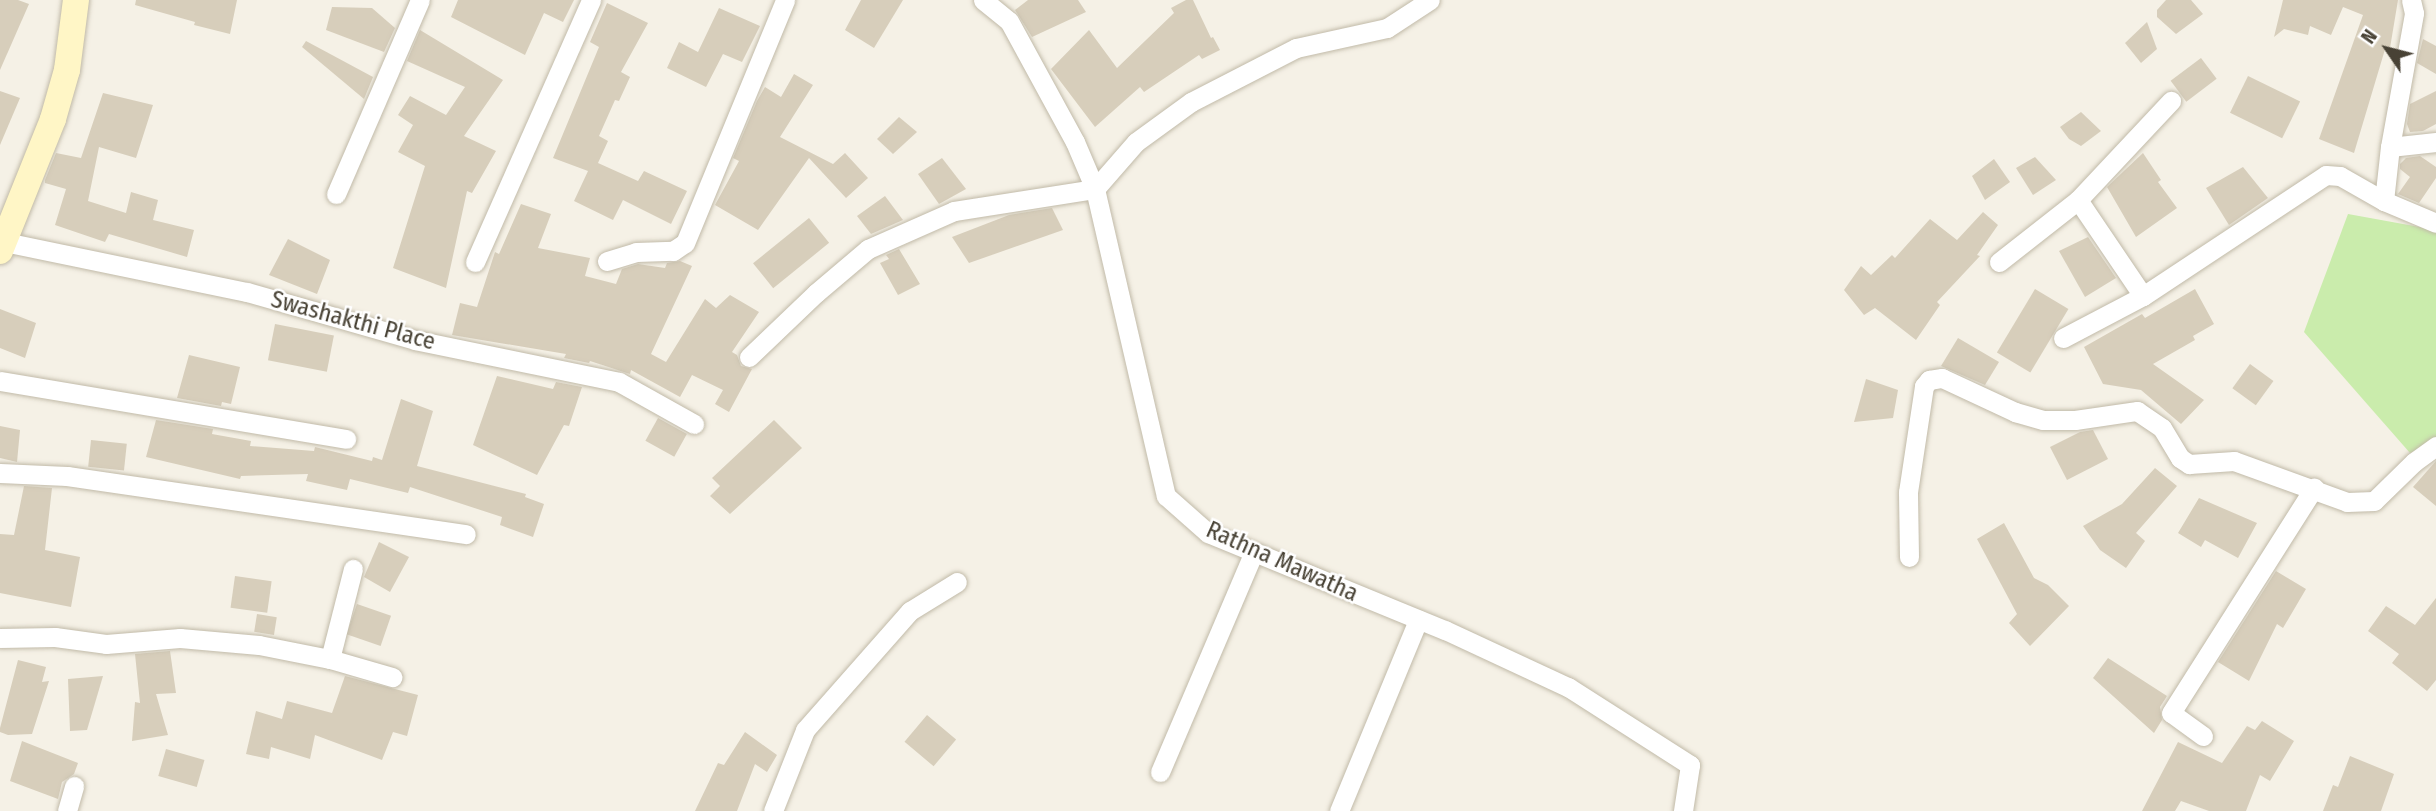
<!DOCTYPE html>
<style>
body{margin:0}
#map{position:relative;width:2436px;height:811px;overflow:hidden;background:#f5f1e6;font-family:"Fira Sans Condensed",sans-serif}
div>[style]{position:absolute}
.green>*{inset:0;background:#caecac}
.building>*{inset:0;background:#d7cebb;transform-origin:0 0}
.roads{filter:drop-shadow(0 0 2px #c1baa8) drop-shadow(0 0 2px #c1baa8)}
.street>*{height:19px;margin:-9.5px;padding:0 9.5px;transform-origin:9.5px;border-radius:9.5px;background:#fff}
.secondary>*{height:26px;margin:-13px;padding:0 13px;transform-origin:13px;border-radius:13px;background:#fff6c6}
span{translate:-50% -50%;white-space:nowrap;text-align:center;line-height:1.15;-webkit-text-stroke:5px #fff;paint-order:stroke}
.street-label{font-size:24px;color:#484235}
.north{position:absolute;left:2352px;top:14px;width:70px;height:70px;-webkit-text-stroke:5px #fff;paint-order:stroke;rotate:305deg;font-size:19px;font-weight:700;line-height:28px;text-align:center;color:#484235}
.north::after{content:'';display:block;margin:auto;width:24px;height:32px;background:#484235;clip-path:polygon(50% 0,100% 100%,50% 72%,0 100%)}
</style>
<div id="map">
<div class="green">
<div style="clip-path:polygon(2348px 214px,2436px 230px,2436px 441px,2410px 453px,2304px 332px)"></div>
</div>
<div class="building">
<div style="clip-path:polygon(0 0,18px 0,29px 4px,0 70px)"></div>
<div style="clip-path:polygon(136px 0,237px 0,230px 34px,194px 25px,195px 22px,135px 5px)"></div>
<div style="clip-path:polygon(458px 0,574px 0,563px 22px,544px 13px,525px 55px,451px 17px)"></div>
<div style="clip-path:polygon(861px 0,903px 0,874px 48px,845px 30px)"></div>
<div style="clip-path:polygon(1028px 0,1078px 0,1086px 12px,1032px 37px,1015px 10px)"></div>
<div style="clip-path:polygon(1186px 0,1193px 0,1211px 38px,1213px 37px,1220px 50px,1202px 59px,1199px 55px,1144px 92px,1140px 87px,1095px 127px,1051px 69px,1089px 30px,1117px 68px,1174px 13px,1171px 8px)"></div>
<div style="clip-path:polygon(2166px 0,2191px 0,2203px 14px,2176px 34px,2157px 17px,2157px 10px)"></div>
<div style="clip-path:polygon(2283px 0,2398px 0,2390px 48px,2386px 46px,2354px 153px,2319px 139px,2363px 15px,2343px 7px,2331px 35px,2310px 26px,2308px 35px,2284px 29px,2274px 37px)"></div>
<div style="clip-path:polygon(607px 3px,648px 23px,621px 72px,630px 77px,619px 101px,615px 100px,599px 136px,608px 141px,598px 163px,638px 181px,644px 171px,687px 191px,671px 224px,623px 200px,613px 220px,574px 201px,588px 171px,553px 158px,599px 47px,590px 42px)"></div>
<div style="clip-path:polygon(332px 7px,372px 8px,395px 28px,384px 52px,326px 30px)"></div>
<div style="clip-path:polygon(719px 8px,760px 26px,742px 62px,723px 54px,706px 87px,667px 68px,679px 42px,698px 52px)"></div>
<div style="clip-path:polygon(2147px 22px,2157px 49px,2141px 63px,2125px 43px)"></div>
<div style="clip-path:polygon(420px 30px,503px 80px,464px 136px,496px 151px,472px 193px,467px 191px,446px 288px,393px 268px,425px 166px,398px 152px,413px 125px,398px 115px,410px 96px,446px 115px,465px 87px,407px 61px)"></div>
<div style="clip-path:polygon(2423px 39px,2436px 46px,2436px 74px,2417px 63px)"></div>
<div style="clip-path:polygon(306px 41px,373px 77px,364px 99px,302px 47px)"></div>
<div style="left:2201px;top:58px;width:26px;height:38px;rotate:53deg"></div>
<div style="clip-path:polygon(794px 74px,813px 85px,780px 137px,833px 164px,845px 153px,868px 178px,846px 198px,809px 158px,758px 230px,715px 205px,739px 161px,733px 158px,757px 101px,765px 87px,781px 97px)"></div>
<div style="left:2248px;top:76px;width:58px;height:41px;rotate:26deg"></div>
<div style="clip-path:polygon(0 91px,20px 98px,0 145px)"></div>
<div style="clip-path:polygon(2436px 91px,2436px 124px,2423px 131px,2410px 132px,2407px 124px,2410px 104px)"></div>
<div style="clip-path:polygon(103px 93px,153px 105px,136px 158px,99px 147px,88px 201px,126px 213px,131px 192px,158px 200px,153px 220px,194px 230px,187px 257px,109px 234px,105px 242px,55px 225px,66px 189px,45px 183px,45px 180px,56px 153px,81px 158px)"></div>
<div style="clip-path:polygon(2081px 112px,2101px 131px,2081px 146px,2069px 139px,2060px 127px)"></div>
<div style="clip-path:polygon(899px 117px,917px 132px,893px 154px,877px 139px)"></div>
<div style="clip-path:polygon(2143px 153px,2161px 180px,2158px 182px,2177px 208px,2136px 237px,2107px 187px)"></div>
<div style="clip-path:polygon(2420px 156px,2436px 167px,2436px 178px,2419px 203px,2398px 194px,2410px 177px,2400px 169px,2400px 164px,2406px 158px)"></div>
<div style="clip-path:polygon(2035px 157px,2056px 180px,2033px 195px,2016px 168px)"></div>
<div style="clip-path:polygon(942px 158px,966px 189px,939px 204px,918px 174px)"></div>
<div style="clip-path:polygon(1994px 159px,2010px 182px,1985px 200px,1972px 176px)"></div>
<div style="clip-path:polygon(2243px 167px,2268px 198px,2229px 225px,2206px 188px)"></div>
<div style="clip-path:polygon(885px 196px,903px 220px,871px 234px,857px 216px)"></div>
<div style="clip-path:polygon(521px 204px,551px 214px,538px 248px,590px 258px,585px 276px,616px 284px,622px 269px,638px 264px,665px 268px,667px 263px,680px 261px,692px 266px,651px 354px,666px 362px,705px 299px,716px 308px,730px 295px,759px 312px,732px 352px,737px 355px,741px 366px,752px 369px,729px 412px,715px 404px,723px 390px,692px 375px,680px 397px,631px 370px,630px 374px,590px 361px,589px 363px,564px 358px,566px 354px,452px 335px,460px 303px,477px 307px,495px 252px,499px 254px)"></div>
<div style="clip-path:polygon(1052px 208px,1063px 230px,969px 263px,952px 237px,1009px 215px)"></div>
<div style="clip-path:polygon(1983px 212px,1998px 225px,1977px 255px,1980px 256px,1937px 302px,1940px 305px,1916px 340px,1875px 308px,1864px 315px,1844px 290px,1861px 266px,1871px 275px,1892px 255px,1895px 258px,1930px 219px,1957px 240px)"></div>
<div style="left:809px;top:218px;width:32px;height:72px;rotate:51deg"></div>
<div style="clip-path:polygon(2088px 237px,2116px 278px,2085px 297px,2059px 251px)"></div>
<div style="clip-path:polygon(288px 239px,330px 260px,317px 294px,269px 275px)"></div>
<div style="clip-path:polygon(899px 249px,920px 284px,898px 295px,880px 263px,889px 259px,886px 255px)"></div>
<div style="left:2035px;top:289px;width:39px;height:74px;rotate:31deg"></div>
<div style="clip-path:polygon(2195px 289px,2214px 324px,2193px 336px,2195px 340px,2153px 364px,2204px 400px,2181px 424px,2141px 390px,2103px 384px,2084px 347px,2142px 314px,2145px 318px)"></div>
<div style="clip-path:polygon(0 309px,36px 323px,25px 358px,0 348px)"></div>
<div style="left:275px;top:324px;width:60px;height:37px;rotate:11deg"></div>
<div style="clip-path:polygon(1958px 338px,1999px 362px,1985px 385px,1941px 366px)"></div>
<div style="clip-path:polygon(189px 355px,240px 367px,231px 404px,222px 402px,221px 406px,177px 398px)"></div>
<div style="left:2250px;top:364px;width:29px;height:30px;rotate:36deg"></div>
<div style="clip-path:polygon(497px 376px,553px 389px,556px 382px,582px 387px,569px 426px,564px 425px,537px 475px,473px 445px)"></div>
<div style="clip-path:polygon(1866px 379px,1898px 390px,1893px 418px,1854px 422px)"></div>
<div style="clip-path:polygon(401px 399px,433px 411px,417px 466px,526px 494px,525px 497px,544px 504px,533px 537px,500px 525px,502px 517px,410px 487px,408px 493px,350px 479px,347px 490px,306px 481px,308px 474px,241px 476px,240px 479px,146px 457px,156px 420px,213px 429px,212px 434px,251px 441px,250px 446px,314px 451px,315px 447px,372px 461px,373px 457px,382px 460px)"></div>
<div style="left:658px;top:418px;width:33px;height:26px;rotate:29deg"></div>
<div style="clip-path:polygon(774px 420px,802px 448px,730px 514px,710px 496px,720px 486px,712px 478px)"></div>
<div style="clip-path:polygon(0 426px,20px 430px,17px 462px,0 458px)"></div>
<div style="clip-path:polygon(2093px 430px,2108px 459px,2067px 480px,2050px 447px,2080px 432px)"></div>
<div style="left:91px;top:440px;width:36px;height:27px;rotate:6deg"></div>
<div style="clip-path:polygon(2436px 461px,2436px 506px,2413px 487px)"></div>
<div style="clip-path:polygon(2155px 468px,2177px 486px,2136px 533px,2145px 541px,2126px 568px,2100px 550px,2083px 526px,2122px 504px)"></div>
<div style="clip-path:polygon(24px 486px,52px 488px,45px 550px,80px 557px,71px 607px,0 593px,0 534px,14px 535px)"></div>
<div style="clip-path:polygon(2199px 498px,2257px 523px,2238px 558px,2205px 540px,2201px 547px,2178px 533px)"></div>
<div style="clip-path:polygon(2004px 523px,2034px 578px,2048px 585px,2069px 606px,2030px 646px,2009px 623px,2017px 614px,1977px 539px)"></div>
<div style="clip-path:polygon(379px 542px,409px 557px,390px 592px,364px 577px)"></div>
<div style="clip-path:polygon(2276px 571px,2306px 589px,2283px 628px,2277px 624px,2249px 681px,2218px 662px)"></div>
<div style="left:235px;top:576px;width:37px;height:32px;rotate:8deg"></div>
<div style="clip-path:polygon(2436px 598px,2436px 680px,2427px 691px,2392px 663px,2399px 654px,2368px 631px,2386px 606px,2415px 625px)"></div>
<div style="left:357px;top:604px;width:36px;height:32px;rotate:19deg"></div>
<div style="left:257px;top:614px;width:20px;height:18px;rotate:9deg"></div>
<div style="clip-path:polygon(170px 651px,176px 693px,156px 694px,168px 735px,132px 741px,135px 702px,140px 703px,135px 654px)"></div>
<div style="clip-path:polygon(2108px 658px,2167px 696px,2160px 707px,2162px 720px,2154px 733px,2093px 678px)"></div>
<div style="clip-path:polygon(18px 660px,46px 667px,42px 682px,49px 681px,32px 734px,8px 735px,0 732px,0 728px)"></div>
<div style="clip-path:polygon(103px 676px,87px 730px,70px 731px,68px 679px)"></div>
<div style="clip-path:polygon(345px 676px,418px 695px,407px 736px,393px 732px,382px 760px,315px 735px,310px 759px,271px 747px,269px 759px,246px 754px,256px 711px,282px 719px,287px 701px,332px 713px)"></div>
<div style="left:927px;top:715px;width:38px;height:35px;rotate:40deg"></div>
<div style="clip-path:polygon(2262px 721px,2294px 741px,2270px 781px,2260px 775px,2246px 811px,2209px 811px,2181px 801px,2175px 811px,2142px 811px,2178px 742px,2222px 763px,2247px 726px,2255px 730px)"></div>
<div style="clip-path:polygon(745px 732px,777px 755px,767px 772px,755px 764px,737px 811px,695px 811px,718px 763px,724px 765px)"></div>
<div style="clip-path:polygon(22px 741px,78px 763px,74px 774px,62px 782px,58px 799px,10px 781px)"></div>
<div style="left:166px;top:749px;width:40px;height:28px;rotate:16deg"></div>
<div style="clip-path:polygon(2350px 756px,2394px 774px,2381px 811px,2323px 811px,2333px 785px,2338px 787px)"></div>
</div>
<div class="roads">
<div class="street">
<div style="left:983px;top:0;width:33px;rotate:39deg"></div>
<div style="left:1009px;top:21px;width:138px;rotate:61.4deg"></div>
<div style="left:1075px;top:142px;width:51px;rotate:66.9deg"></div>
<div style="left:1095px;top:189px;width:315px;rotate:77deg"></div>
<div style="left:1166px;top:496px;width:56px;rotate:41.4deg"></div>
<div style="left:1208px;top:533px;width:256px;rotate:22.3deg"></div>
<div style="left:1445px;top:630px;width:136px;rotate:24.9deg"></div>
<div style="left:1568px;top:687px;width:145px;rotate:32.6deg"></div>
<div style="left:1690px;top:765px;width:47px;rotate:98.7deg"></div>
<div style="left:2390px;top:147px;width:46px;rotate:-6.2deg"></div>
<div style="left:336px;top:194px;width:211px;rotate:-66.6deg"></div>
<div style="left:2384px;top:201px;width:54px;rotate:-83.7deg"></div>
<div style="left:2390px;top:147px;width:136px;rotate:-79.8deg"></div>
<div style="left:2414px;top:13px;width:13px;rotate:-103deg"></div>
<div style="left:0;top:241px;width:252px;rotate:11.7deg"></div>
<div style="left:247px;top:292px;width:175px;rotate:15.9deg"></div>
<div style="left:415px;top:340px;width:208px;rotate:11.6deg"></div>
<div style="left:619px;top:382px;width:86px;rotate:29.2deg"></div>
<div style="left:607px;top:261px;width:30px;rotate:-17deg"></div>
<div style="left:636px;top:252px;width:37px;rotate:-2deg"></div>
<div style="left:673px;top:251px;width:14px;rotate:-34deg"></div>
<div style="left:685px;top:243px;width:263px;rotate:-67.6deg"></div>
<div style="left:475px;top:262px;width:287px;rotate:-66.1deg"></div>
<div style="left:1999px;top:262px;width:100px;rotate:-38.1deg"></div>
<div style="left:2143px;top:296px;width:116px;rotate:-124.1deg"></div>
<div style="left:2078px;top:200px;width:136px;rotate:-46.8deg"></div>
<div style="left:2063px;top:338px;width:90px;rotate:-27.7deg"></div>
<div style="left:2143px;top:296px;width:219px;rotate:-33.5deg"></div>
<div style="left:2326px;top:175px;width:14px;rotate:4deg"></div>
<div style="left:2340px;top:176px;width:51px;rotate:29.6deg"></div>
<div style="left:2384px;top:201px;width:56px;rotate:22.9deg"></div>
<div style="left:749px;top:357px;width:93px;rotate:-43.7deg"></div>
<div style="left:816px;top:293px;width:68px;rotate:-40.2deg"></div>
<div style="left:868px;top:249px;width:94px;rotate:-23.8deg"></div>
<div style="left:954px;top:211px;width:143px;rotate:-8.9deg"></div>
<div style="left:1095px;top:189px;width:62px;rotate:-48.9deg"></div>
<div style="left:1136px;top:142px;width:68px;rotate:-36deg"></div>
<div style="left:1191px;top:102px;width:118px;rotate:-27.2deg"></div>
<div style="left:1296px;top:48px;width:93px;rotate:-12.4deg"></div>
<div style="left:1387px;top:28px;width:51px;rotate:-33.1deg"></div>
<div style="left:0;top:381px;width:351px;rotate:9.5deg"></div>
<div style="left:0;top:473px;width:67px;rotate:2.6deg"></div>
<div style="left:67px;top:476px;width:403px;rotate:8.3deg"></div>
<div style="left:1909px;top:557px;width:65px;rotate:-90.9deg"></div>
<div style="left:1908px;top:492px;width:107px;rotate:-81.4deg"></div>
<div style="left:1924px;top:386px;width:8px;rotate:-50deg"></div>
<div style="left:1929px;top:380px;width:13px;rotate:-9deg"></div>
<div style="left:1942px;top:378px;width:81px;rotate:25deg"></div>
<div style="left:2015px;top:412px;width:29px;rotate:16deg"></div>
<div style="left:2043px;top:420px;width:32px"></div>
<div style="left:2075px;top:420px;width:63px;rotate:-8.3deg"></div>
<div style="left:2137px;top:411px;width:30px;rotate:34deg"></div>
<div style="left:2162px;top:428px;width:35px;rotate:59deg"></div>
<div style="left:2180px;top:458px;width:11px;rotate:34deg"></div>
<div style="left:2189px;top:464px;width:45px;rotate:-3.8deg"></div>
<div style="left:2234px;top:461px;width:120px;rotate:19.9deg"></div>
<div style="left:2347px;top:502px;width:27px;rotate:-2deg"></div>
<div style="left:2374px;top:501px;width:56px;rotate:-44.3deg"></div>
<div style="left:2414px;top:462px;width:27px;rotate:-36deg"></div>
<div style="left:0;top:638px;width:55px;rotate:-1deg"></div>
<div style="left:55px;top:637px;width:51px;rotate:7.8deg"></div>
<div style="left:106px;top:644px;width:74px;rotate:-4.6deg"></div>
<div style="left:180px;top:638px;width:79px;rotate:5.1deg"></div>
<div style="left:259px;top:645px;width:72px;rotate:11.2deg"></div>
<div style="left:330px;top:659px;width:65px;rotate:16.2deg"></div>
<div style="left:330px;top:659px;width:93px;rotate:-75.7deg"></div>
<div style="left:2203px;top:736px;width:39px;rotate:-144deg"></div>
<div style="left:2171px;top:713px;width:267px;rotate:-57.6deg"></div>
<div style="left:1160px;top:772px;width:237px;rotate:-66.9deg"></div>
<div style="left:67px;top:811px;width:26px;rotate:-74deg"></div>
<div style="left:773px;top:811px;width:87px;rotate:-68.4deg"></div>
<div style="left:805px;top:730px;width:159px;rotate:-48.6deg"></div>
<div style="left:910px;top:611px;width:55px;rotate:-31.7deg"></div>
<div style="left:1339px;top:811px;width:207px;rotate:-67.5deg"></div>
</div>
<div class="secondary">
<div style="left:0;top:251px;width:142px;rotate:-68.1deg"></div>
<div style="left:53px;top:119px;width:51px;rotate:-74.1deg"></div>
<div style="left:67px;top:70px;width:71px;rotate:-82.7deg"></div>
</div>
</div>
<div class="street-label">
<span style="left:353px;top:321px;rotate:15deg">Swashakthi Place</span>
<span style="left:1282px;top:562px;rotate:24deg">Rathna Mawatha</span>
</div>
<div class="north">N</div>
</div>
